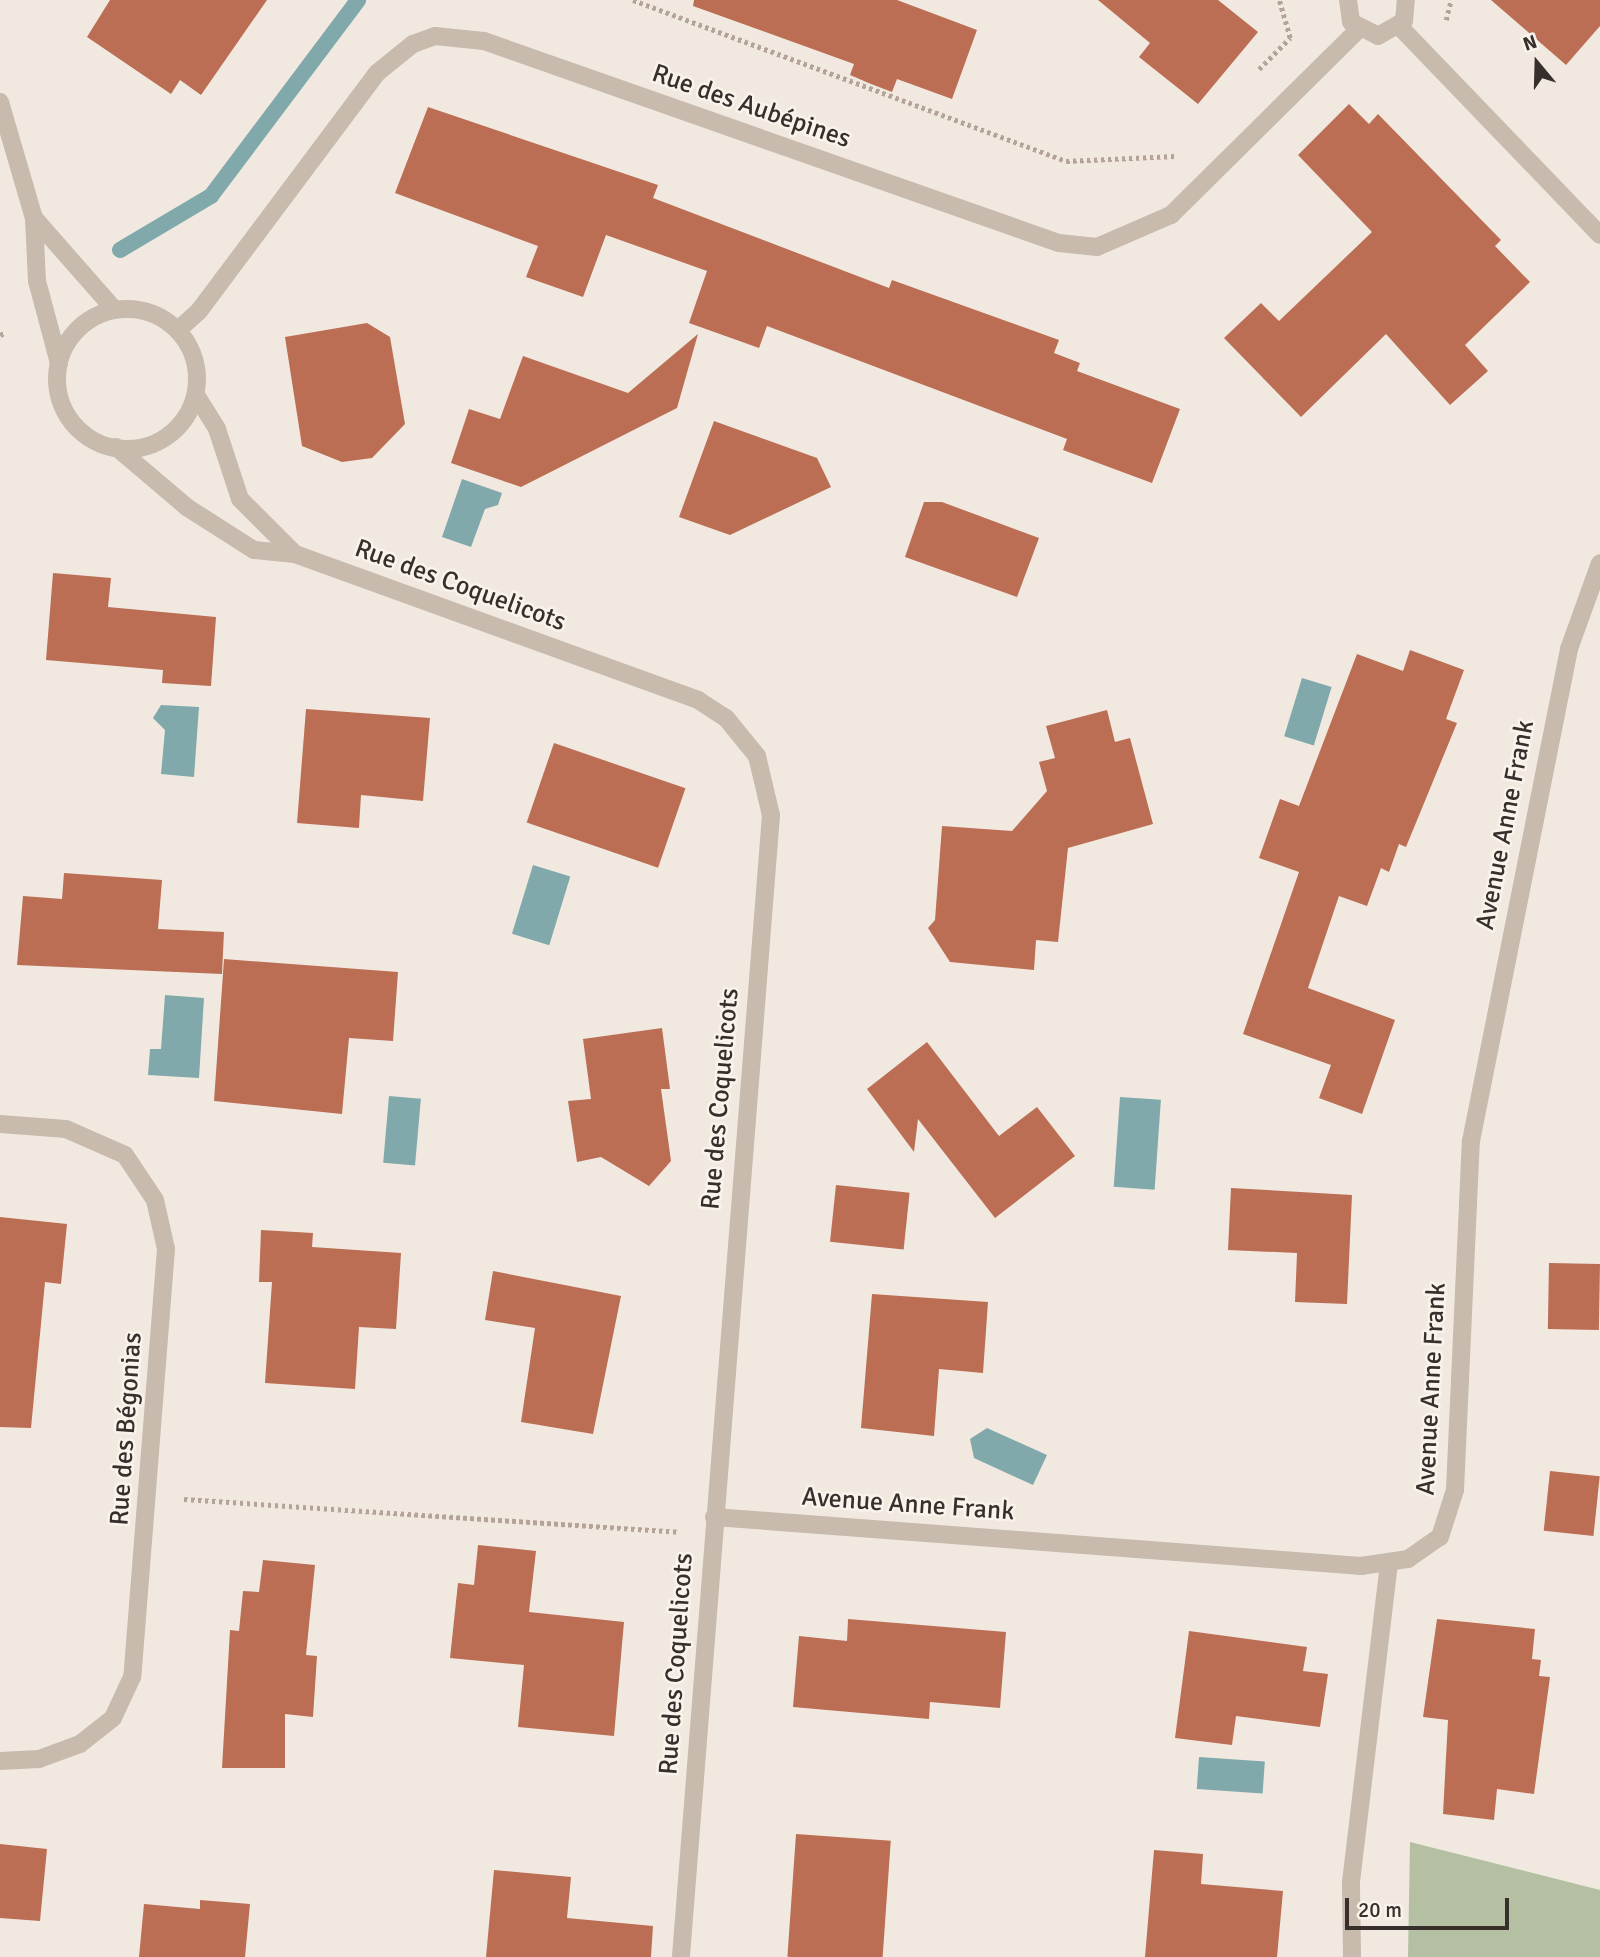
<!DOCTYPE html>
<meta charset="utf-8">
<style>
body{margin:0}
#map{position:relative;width:1600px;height:1957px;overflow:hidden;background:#f1e9e0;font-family:Signika,sans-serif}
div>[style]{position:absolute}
.green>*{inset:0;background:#b5bfa1}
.water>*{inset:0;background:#81a9ac;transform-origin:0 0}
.stream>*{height:16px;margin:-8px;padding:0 8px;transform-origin:8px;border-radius:8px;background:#81a9ac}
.building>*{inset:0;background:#bb6e54;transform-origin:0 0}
.path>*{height:4.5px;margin-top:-2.25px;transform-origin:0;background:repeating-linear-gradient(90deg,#b4a497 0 3.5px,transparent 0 7px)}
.minor>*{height:18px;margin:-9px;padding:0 9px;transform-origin:9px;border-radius:9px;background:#c8baad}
.minor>.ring{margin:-9px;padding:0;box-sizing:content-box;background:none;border:18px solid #c8baad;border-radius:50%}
span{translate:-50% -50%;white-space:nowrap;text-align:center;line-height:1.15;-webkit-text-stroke:5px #f9f3ec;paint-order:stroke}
.street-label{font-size:26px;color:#372f2b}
.north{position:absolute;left:1502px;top:28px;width:70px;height:70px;-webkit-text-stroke:5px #f9f3ec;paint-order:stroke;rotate:341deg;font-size:19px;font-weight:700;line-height:28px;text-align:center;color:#372f2b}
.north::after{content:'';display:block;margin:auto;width:24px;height:32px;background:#372f2b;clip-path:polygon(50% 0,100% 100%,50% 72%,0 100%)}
.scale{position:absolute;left:1345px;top:1898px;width:164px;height:32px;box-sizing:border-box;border:4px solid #372f2b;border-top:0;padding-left:9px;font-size:21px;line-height:24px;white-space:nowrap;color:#372f2b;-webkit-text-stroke:5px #f9f3ec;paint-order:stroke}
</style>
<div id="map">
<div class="green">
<div style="clip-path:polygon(1410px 1842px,1600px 1890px,1600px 1957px,1408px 1957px)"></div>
</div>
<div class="water">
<div style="clip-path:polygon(462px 479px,502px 493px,498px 505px,485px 509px,471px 547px,442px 537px)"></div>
<div style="left:1302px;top:678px;width:31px;height:61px;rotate:17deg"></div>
<div style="clip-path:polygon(161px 705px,199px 707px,194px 777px,161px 774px,165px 730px,153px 718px)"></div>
<div style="left:533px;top:865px;width:39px;height:72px;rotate:17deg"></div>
<div style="clip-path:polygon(165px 995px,204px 998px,199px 1078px,148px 1075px,150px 1049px,161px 1049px)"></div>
<div style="left:389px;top:1096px;width:32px;height:67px;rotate:5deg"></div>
<div style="left:1120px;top:1097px;width:41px;height:90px;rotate:4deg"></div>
<div style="clip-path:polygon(987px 1428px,1047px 1455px,1033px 1485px,974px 1458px,970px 1439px)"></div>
<div style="left:1199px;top:1757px;width:66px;height:32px;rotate:4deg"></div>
</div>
<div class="stream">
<div style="left:120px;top:250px;width:106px;rotate:-30.7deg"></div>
<div style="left:211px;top:196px;width:245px;rotate:-53.1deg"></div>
</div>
<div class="building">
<div style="clip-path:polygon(110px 0,267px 0,201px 95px,180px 80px,171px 94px,87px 37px)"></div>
<div style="clip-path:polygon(694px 0,897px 0,977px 30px,952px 99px,897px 79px,892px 92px,871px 84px,850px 75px,854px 64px,693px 6px)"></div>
<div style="clip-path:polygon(1098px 0,1218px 0,1258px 32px,1198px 104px,1139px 57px,1150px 43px)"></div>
<div style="clip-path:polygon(1491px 0,1600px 0,1600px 26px,1566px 65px)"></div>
<div style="clip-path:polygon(1349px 104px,1369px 124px,1378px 114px,1501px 240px,1495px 246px,1530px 282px,1465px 345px,1488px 371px,1450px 405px,1386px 334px,1301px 417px,1224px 338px,1261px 303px,1279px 321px,1372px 232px,1298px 155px)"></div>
<div style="clip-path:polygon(428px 107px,658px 185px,653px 198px,889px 288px,892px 280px,1059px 340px,1054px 353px,1080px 363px,1077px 371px,1180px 409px,1152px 483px,1063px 450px,1067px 439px,767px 326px,759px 348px,689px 323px,707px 271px,606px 235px,583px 297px,526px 277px,538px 246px,395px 193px)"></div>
<div style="clip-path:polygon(367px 323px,390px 337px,405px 424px,372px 458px,342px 462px,302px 446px,285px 337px)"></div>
<div style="clip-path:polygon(698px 334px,677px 408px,521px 487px,451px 463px,469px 409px,500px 419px,523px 356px,628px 393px)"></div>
<div style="clip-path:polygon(714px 421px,817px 458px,831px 487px,730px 535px,679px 517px)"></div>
<div style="clip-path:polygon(924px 502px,942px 502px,1039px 538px,1017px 597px,905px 557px)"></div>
<div style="clip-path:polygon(53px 573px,111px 578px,108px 607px,216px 617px,211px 686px,162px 683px,163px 670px,46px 660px)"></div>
<div style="clip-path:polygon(1410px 650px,1464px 670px,1446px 719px,1457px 723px,1406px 847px,1399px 844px,1389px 872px,1381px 868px,1367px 906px,1339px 896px,1308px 988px,1395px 1020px,1362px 1114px,1319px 1098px,1331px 1065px,1243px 1034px,1299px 872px,1259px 858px,1280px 799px,1299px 806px,1357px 654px,1403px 671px)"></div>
<div style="clip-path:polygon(306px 709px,430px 718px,423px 801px,361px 795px,359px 828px,297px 823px)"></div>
<div style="clip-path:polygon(1107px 710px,1115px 742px,1130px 738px,1153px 824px,1068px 848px,1058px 942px,1036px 940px,1034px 970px,950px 962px,928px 928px,935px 920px,942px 826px,1012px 831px,1047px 791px,1039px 762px,1055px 758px,1046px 726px)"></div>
<div style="left:554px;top:743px;width:139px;height:84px;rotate:19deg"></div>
<div style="clip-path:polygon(64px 873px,162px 880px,158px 929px,224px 932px,222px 974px,17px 965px,23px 896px,62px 899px)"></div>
<div style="clip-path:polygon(224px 959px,398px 972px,393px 1041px,349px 1038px,342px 1114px,214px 1101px)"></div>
<div style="clip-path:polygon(662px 1028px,670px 1089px,661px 1089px,671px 1161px,649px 1186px,601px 1157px,577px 1162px,568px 1101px,591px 1099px,583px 1039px)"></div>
<div style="clip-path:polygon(927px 1042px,999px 1136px,1037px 1107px,1075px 1156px,995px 1218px,918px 1119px,914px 1152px,867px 1089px)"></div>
<div style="left:836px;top:1185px;width:74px;height:57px;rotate:6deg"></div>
<div style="clip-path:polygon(1231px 1188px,1352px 1195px,1347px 1304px,1295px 1302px,1297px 1253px,1228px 1250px)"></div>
<div style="clip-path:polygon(0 1217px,67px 1224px,61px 1284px,45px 1282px,31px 1428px,0 1427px)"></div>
<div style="clip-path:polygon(261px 1230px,313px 1233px,312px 1247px,401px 1253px,396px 1329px,359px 1327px,355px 1389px,265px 1383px,272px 1282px,259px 1282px)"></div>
<div style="left:1549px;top:1263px;width:51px;height:66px;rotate:1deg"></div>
<div style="clip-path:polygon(493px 1271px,621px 1296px,593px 1434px,521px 1422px,535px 1328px,485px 1320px)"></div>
<div style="clip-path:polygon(872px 1294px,988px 1302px,983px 1373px,939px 1369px,934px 1436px,861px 1428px)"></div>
<div style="left:1550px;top:1471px;width:50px;height:60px;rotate:6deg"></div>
<div style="clip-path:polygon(478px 1545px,536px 1551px,529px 1612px,624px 1622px,614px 1736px,518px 1727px,524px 1665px,450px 1658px,458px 1583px,474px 1585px)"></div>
<div style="clip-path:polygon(263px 1560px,315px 1565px,306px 1655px,317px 1656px,313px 1717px,285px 1714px,285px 1768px,222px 1768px,230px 1630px,239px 1631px,243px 1591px,259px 1592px)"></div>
<div style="clip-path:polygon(848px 1619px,1006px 1632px,1000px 1708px,930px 1702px,929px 1719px,793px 1707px,799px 1636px,847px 1641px)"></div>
<div style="clip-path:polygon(1437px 1619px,1535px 1629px,1532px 1659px,1541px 1660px,1539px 1676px,1550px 1677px,1534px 1794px,1497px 1789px,1494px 1820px,1443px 1814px,1448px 1720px,1423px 1717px)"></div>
<div style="clip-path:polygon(1189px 1631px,1307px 1647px,1303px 1671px,1328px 1674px,1320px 1727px,1236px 1716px,1232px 1745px,1175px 1738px)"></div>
<div style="left:796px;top:1834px;width:95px;height:123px;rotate:4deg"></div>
<div style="clip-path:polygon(0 1844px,47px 1849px,40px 1921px,0 1918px)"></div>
<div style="clip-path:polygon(1154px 1850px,1203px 1854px,1201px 1884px,1283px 1891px,1277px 1957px,1145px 1957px)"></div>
<div style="clip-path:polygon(494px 1870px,571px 1877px,567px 1918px,653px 1926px,651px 1957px,486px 1957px)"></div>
<div style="clip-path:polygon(200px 1900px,250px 1904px,245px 1957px,139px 1957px,144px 1904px,200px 1909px)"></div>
</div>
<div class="path">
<div style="left:633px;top:0;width:462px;rotate:20.4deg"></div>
<div style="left:1066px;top:161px;width:109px;rotate:-2.6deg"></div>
<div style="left:1446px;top:20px;width:21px;rotate:-76deg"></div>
<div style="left:1259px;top:69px;width:44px;rotate:-45deg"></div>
<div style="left:1290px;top:38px;width:40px;rotate:-106deg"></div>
<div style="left:0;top:335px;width:5px;rotate:-22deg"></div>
<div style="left:184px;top:1499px;width:495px;rotate:3.8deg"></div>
</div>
<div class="minor">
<div style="left:1348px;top:0;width:22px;rotate:82deg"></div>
<div style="left:1351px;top:22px;width:30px;rotate:27deg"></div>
<div style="left:1378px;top:36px;width:30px;rotate:-30deg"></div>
<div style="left:1404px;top:21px;width:21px;rotate:-85deg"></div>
<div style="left:1399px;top:26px;width:290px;rotate:46.1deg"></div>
<div style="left:0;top:102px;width:121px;rotate:73.7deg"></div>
<div style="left:34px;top:218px;width:63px;rotate:87.3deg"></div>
<div style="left:37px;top:281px;width:85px;rotate:75deg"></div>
<div style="left:34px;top:218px;width:121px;rotate:48.7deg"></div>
<div class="ring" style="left:57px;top:309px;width:122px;height:122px"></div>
<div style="left:178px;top:330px;width:28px;rotate:-42deg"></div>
<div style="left:199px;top:311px;width:297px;rotate:-53.2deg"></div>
<div style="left:377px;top:73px;width:46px;rotate:-38.9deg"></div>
<div style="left:413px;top:44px;width:23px;rotate:-20deg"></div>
<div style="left:435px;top:36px;width:49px;rotate:5.8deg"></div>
<div style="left:484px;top:41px;width:609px;rotate:19.36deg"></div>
<div style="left:1059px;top:243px;width:38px;rotate:6deg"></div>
<div style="left:1097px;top:247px;width:81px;rotate:-23.4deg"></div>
<div style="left:1171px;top:215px;width:264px;rotate:-44.7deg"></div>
<div style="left:196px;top:395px;width:40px;rotate:58deg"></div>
<div style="left:217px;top:429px;width:74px;rotate:71.8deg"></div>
<div style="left:240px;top:499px;width:78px;rotate:45deg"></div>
<div style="left:116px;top:447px;width:94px;rotate:40.3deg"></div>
<div style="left:188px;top:508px;width:78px;rotate:32.5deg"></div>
<div style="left:254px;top:550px;width:41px;rotate:5.6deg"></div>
<div style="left:295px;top:554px;width:429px;rotate:19.9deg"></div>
<div style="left:698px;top:700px;width:33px;rotate:33deg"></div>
<div style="left:726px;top:718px;width:49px;rotate:50.8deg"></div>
<div style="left:757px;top:756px;width:61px;rotate:76.7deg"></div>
<div style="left:771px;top:815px;width:1146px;rotate:94.51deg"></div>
<div style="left:0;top:1124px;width:66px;rotate:4.3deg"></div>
<div style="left:66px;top:1129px;width:64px;rotate:23.8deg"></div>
<div style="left:125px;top:1155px;width:54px;rotate:56.3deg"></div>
<div style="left:155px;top:1200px;width:50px;rotate:77.3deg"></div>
<div style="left:166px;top:1249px;width:429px;rotate:94.5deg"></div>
<div style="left:132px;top:1677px;width:45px;rotate:114.9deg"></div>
<div style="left:113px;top:1718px;width:42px;rotate:141.8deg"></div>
<div style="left:80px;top:1744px;width:44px;rotate:159.9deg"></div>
<div style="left:39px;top:1759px;width:39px;rotate:177deg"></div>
<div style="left:714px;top:1517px;width:649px;rotate:4.33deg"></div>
<div style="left:1361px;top:1566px;width:48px;rotate:-8.5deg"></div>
<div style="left:1408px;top:1559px;width:39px;rotate:-35deg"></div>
<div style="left:1440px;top:1537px;width:49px;rotate:-72.3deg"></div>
<div style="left:1455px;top:1490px;width:349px;rotate:-87.4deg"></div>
<div style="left:1471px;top:1141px;width:502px;rotate:-78.73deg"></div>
<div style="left:1569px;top:649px;width:91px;rotate:-70.2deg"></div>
<div style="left:1352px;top:1957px;width:75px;rotate:-90.8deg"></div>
<div style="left:1351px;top:1882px;width:320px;rotate:-83.2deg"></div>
</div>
<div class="street-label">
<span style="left:751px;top:107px;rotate:19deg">Rue des Aubépines</span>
<span style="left:460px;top:586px;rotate:20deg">Rue des Coquelicots</span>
<span style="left:1506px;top:825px;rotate:-79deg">Avenue Anne Frank</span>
<span style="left:721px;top:1099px;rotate:-85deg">Rue des Coquelicots</span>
<span style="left:1432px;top:1389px;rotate:-87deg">Avenue Anne Frank</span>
<span style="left:127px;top:1429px;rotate:-86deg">Rue des Bégonias</span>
<span style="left:908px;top:1505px;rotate:4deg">Avenue Anne Frank</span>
<span style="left:677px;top:1664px;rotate:-86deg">Rue des Coquelicots</span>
</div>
<div class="north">N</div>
<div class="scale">20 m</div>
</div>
